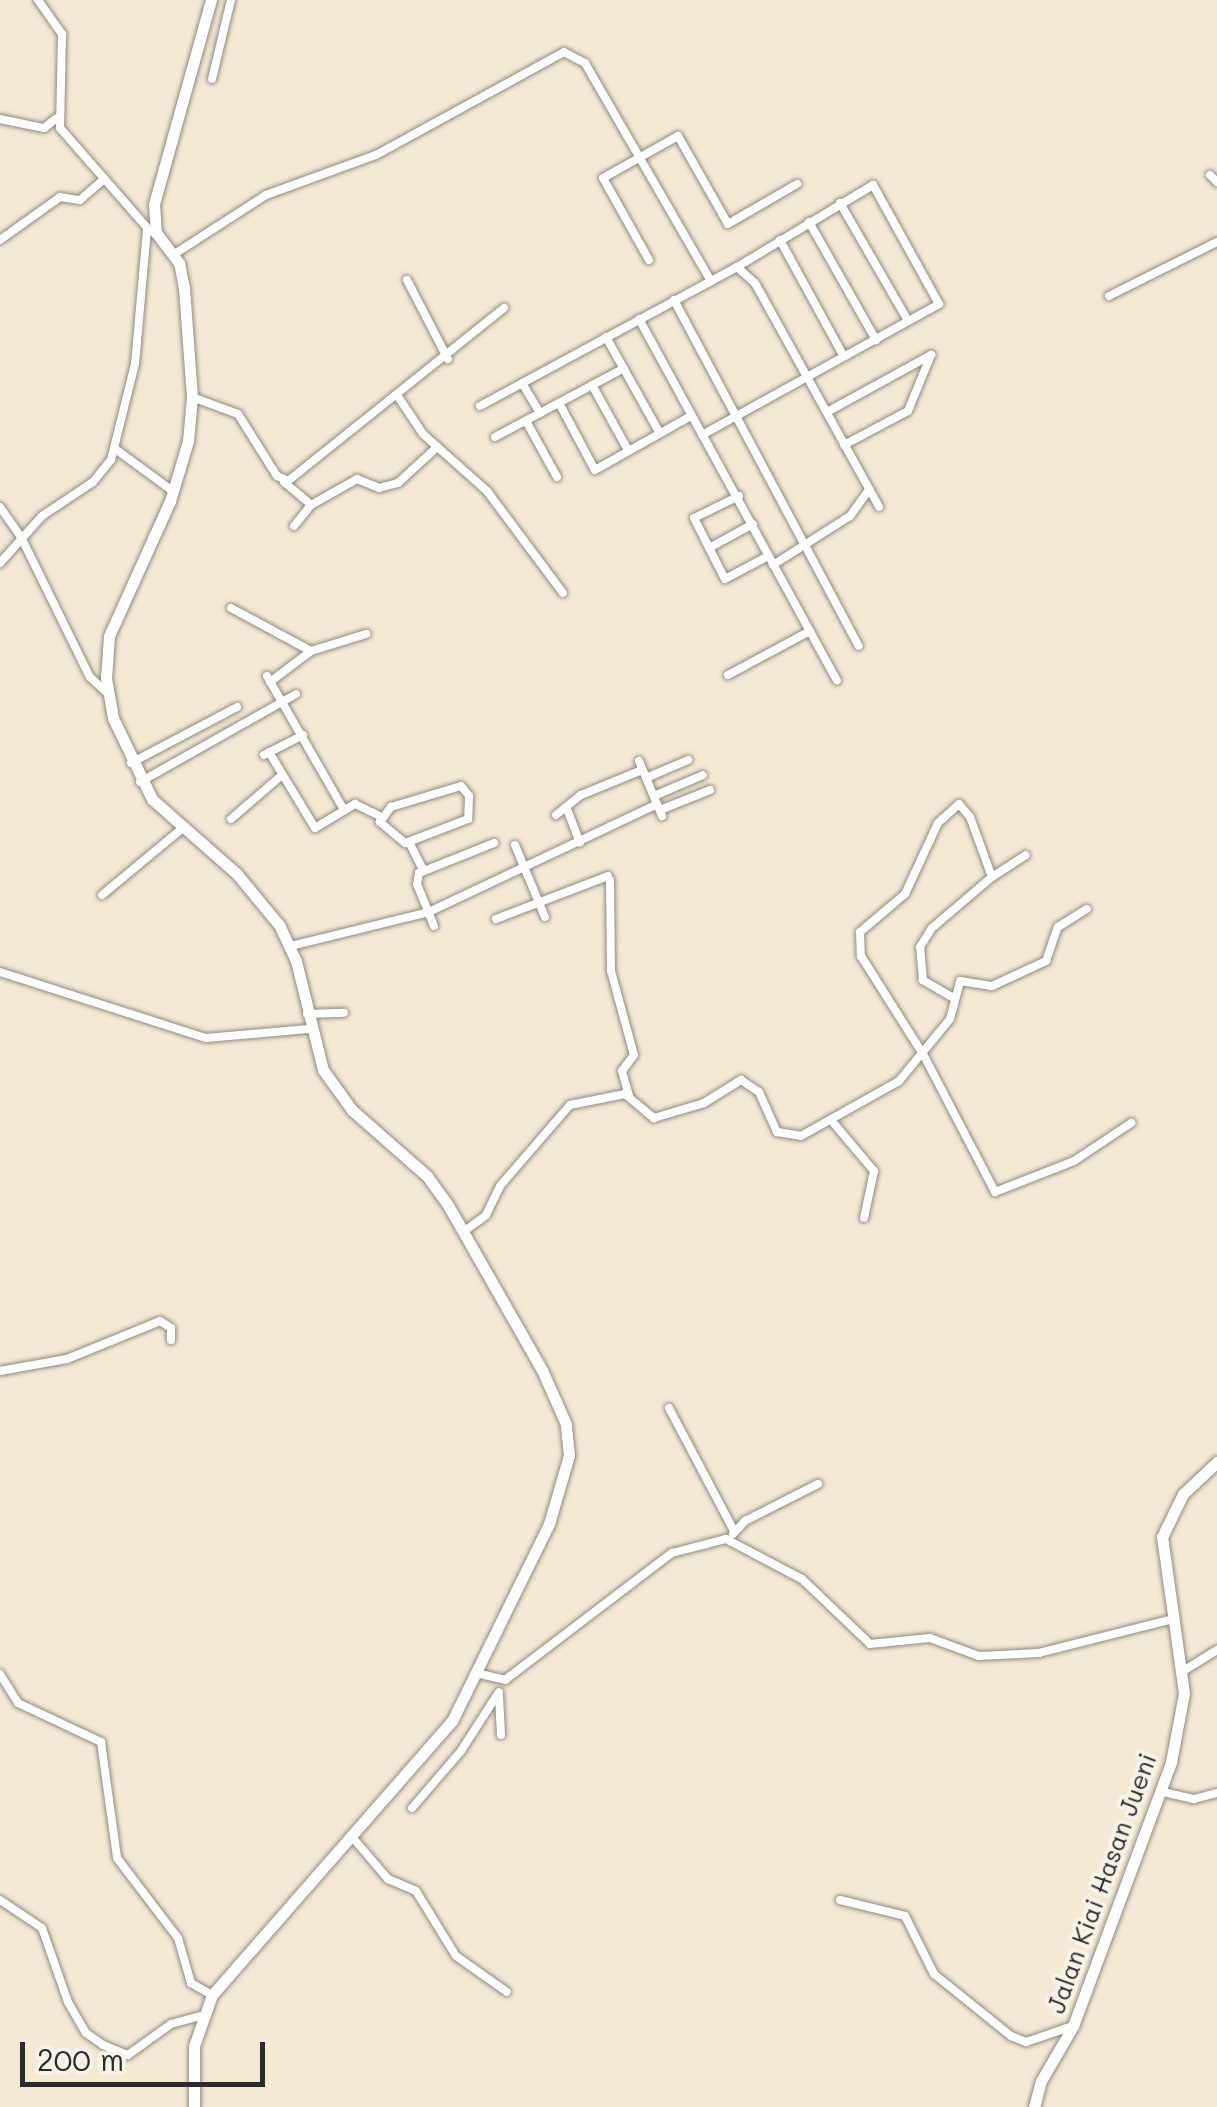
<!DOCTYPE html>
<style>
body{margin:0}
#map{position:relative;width:1217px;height:2107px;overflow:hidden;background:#f4e9d5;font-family:Mali,sans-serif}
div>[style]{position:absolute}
.roads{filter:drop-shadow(0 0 2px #908a80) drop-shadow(0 0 2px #908a80)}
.street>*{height:8px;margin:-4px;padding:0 4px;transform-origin:4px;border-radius:4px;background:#fff}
.secondary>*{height:11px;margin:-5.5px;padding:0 5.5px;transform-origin:5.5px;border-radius:5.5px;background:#fff}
span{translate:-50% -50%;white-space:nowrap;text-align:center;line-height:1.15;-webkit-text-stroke:8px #f7f3e8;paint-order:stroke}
.street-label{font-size:25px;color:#2b2b2b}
.scale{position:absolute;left:20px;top:2042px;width:245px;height:45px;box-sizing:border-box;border:5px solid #2b2b2b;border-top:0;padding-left:12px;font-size:30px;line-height:35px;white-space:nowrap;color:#2b2b2b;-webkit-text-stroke:8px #f7f3e8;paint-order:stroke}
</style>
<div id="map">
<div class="roads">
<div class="street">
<div style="left:38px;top:0;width:42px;rotate:54.8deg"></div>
<div style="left:62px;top:34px;width:94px;rotate:91.2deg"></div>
<div style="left:60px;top:128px;width:137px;rotate:48.9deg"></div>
<div style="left:212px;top:79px;width:81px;rotate:-76.5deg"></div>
<div style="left:0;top:119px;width:45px;rotate:11.6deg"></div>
<div style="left:44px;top:128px;width:16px;rotate:-38deg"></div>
<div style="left:1210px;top:175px;width:10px;rotate:45deg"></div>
<div style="left:840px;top:203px;width:136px;rotate:60deg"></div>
<div style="left:809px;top:222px;width:136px;rotate:60.4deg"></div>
<div style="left:0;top:240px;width:74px;rotate:-35.6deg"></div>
<div style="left:60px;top:197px;width:20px;rotate:9deg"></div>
<div style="left:80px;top:200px;width:30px;rotate:-41deg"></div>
<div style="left:780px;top:240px;width:131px;rotate:61.3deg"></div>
<div style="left:173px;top:255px;width:111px;rotate:-32.8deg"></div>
<div style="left:266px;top:195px;width:117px;rotate:-20deg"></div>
<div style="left:376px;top:155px;width:214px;rotate:-28.7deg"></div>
<div style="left:564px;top:52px;width:24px;rotate:28deg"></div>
<div style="left:585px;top:63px;width:252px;rotate:60deg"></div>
<div style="left:649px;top:260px;width:94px;rotate:-119.3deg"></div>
<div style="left:603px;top:178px;width:86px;rotate:-29.2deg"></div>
<div style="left:678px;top:136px;width:101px;rotate:60.4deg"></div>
<div style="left:728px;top:224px;width:80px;rotate:-30.1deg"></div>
<div style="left:407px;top:280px;width:89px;rotate:62.6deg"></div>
<div style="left:1109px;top:296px;width:121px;rotate:-26.6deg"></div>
<div style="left:674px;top:300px;width:392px;rotate:61.9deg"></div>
<div style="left:639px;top:319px;width:412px;rotate:61.3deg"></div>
<div style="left:606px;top:337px;width:109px;rotate:60.8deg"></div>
<div style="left:522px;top:383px;width:35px;rotate:59deg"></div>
<div style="left:592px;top:385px;width:74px;rotate:61deg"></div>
<div style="left:192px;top:397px;width:49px;rotate:20.3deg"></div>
<div style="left:238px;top:414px;width:73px;rotate:57.8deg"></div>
<div style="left:277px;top:476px;width:12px;rotate:24deg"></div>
<div style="left:288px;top:481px;width:277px;rotate:-38.7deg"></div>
<div style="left:399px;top:398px;width:43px;rotate:56.3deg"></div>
<div style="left:423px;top:434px;width:86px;rotate:41.7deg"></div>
<div style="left:487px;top:491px;width:127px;rotate:53.3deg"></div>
<div style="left:559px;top:403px;width:76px;rotate:61.8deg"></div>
<div style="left:595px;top:470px;width:110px;rotate:-29.4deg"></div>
<div style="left:480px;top:406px;width:292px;rotate:-28.4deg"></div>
<div style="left:737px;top:267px;width:24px;rotate:42deg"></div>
<div style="left:755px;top:283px;width:256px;rotate:61deg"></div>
<div style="left:827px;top:412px;width:119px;rotate:-28.7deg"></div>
<div style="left:526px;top:421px;width:64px;rotate:61deg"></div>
<div style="left:702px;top:435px;width:271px;rotate:-28.9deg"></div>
<div style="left:939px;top:304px;width:136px;rotate:-119deg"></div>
<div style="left:873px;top:185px;width:159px;rotate:148.9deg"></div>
<div style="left:495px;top:437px;width:146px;rotate:-28.1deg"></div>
<div style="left:844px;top:445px;width:72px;rotate:-28deg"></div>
<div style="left:908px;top:411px;width:61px;rotate:-67.7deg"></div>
<div style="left:114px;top:448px;width:74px;rotate:36.3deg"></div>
<div style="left:284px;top:482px;width:35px;rotate:40deg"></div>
<div style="left:739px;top:496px;width:50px;rotate:153.9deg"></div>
<div style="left:694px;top:518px;width:68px;rotate:63.1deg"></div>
<div style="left:725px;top:579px;width:49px;rotate:-28.1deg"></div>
<div style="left:0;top:507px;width:39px;rotate:55deg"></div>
<div style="left:22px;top:539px;width:154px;rotate:63.8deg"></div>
<div style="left:90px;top:677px;width:23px;rotate:43deg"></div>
<div style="left:294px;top:526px;width:27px;rotate:-51deg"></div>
<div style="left:311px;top:505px;width:53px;rotate:-29.5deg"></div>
<div style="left:357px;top:479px;width:24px;rotate:22deg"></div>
<div style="left:379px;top:488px;width:20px;rotate:-15deg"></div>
<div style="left:398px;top:483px;width:52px;rotate:-42.6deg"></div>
<div style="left:709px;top:548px;width:50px;rotate:-28.6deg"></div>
<div style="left:0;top:563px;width:63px;rotate:-48.2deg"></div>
<div style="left:42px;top:516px;width:61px;rotate:-33.7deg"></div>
<div style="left:93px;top:482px;width:28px;rotate:-51deg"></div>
<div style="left:111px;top:460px;width:99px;rotate:-76deg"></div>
<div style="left:135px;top:364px;width:136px;rotate:-84.9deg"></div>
<div style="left:773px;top:565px;width:91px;rotate:-32.5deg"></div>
<div style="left:850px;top:516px;width:32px;rotate:-54deg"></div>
<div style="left:231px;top:608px;width:91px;rotate:28.3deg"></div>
<div style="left:311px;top:651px;width:58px;rotate:-17.2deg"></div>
<div style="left:728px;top:675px;width:93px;rotate:-28.2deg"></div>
<div style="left:267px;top:676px;width:155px;rotate:60.1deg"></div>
<div style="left:270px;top:682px;width:51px;rotate:-37.1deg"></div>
<div style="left:269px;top:752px;width:89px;rotate:58.8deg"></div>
<div style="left:315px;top:828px;width:47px;rotate:-31deg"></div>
<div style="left:355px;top:804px;width:28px;rotate:26deg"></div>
<div style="left:264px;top:755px;width:44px;rotate:-27.1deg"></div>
<div style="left:639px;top:761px;width:60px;rotate:67.3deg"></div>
<div style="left:131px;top:763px;width:120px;rotate:-27.8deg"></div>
<div style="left:646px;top:778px;width:46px;rotate:-23.2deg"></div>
<div style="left:140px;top:782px;width:179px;rotate:-29.4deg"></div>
<div style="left:461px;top:786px;width:13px;rotate:51deg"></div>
<div style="left:469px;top:796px;width:23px;rotate:92deg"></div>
<div style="left:468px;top:819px;width:67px;rotate:159.1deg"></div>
<div style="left:405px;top:843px;width:33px;rotate:-140deg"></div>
<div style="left:380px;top:822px;width:19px;rotate:-54deg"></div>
<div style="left:391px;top:807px;width:73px;rotate:-16.7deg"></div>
<div style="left:654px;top:796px;width:53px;rotate:-23.2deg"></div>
<div style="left:567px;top:809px;width:36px;rotate:69deg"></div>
<div style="left:660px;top:810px;width:54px;rotate:-21.8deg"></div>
<div style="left:556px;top:815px;width:32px;rotate:-39deg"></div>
<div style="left:581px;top:795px;width:66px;rotate:-22.3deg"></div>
<div style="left:231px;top:819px;width:67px;rotate:-40.8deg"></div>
<div style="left:409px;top:842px;width:31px;rotate:63deg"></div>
<div style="left:515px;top:845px;width:78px;rotate:67.4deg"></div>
<div style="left:992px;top:877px;width:40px;rotate:-32.9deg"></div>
<div style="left:610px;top:880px;width:91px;rotate:89.4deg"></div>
<div style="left:611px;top:971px;width:87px;rotate:74.7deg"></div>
<div style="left:634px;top:1055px;width:20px;rotate:127deg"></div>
<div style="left:622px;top:1071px;width:25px;rotate:74deg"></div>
<div style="left:102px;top:895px;width:107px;rotate:-39.7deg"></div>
<div style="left:496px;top:919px;width:120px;rotate:-21deg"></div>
<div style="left:434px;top:926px;width:45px;rotate:-112deg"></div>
<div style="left:417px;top:884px;width:11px;rotate:-80deg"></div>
<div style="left:419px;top:873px;width:81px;rotate:-21.8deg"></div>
<div style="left:291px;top:946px;width:142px;rotate:-13.8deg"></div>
<div style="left:429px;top:912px;width:252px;rotate:-25.3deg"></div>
<div style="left:0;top:972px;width:216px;rotate:17.8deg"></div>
<div style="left:206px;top:1038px;width:103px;rotate:-5deg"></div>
<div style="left:952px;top:997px;width:34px;rotate:-150deg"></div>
<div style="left:923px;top:980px;width:33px;rotate:-95deg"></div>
<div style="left:920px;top:947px;width:22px;rotate:-58deg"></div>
<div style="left:932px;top:928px;width:79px;rotate:-40.4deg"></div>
<div style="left:992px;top:877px;width:64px;rotate:-110.1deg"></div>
<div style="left:970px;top:817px;width:17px;rotate:-130deg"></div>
<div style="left:959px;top:804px;width:28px;rotate:138deg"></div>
<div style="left:938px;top:823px;width:78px;rotate:114.9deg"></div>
<div style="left:905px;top:894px;width:59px;rotate:139.8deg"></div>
<div style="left:860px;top:932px;width:24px;rotate:88deg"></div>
<div style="left:861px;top:956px;width:116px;rotate:57.7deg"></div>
<div style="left:923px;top:1054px;width:156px;rotate:62.4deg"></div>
<div style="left:995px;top:1192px;width:85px;rotate:-21.4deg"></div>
<div style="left:1074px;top:1161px;width:69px;rotate:-33.7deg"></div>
<div style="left:307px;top:1014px;width:37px;rotate:-2deg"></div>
<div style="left:831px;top:1120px;width:67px;rotate:49.9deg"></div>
<div style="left:874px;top:1171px;width:48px;rotate:102deg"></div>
<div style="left:463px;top:1232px;width:29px;rotate:-36deg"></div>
<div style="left:486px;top:1215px;width:32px;rotate:-64deg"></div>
<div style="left:500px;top:1186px;width:107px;rotate:-49.2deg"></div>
<div style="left:570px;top:1105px;width:56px;rotate:-11.3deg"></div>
<div style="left:625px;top:1094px;width:38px;rotate:40deg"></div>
<div style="left:654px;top:1118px;width:52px;rotate:-16.7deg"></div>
<div style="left:704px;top:1103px;width:44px;rotate:-31.9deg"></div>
<div style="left:741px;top:1080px;width:22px;rotate:34deg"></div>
<div style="left:759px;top:1092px;width:44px;rotate:65.8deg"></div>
<div style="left:777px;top:1132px;width:24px;rotate:9deg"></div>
<div style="left:801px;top:1136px;width:112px;rotate:-29.3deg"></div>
<div style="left:899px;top:1081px;width:80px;rotate:-50.6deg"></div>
<div style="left:950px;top:1019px;width:39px;rotate:-75deg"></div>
<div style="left:960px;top:981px;width:32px;rotate:9deg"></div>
<div style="left:992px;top:986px;width:60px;rotate:-24.8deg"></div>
<div style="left:1046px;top:961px;width:36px;rotate:-71deg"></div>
<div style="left:1058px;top:927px;width:34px;rotate:-32deg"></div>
<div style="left:0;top:1371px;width:68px;rotate:-10.2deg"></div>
<div style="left:67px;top:1359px;width:100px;rotate:-22.2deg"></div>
<div style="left:160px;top:1321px;width:13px;rotate:32deg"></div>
<div style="left:171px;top:1328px;width:12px;rotate:90deg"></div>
<div style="left:669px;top:1408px;width:139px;rotate:62.1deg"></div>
<div style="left:733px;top:1534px;width:18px;rotate:-47deg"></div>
<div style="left:745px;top:1521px;width:82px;rotate:-26.9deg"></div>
<div style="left:1180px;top:1673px;width:44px;rotate:-31.9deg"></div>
<div style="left:0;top:1674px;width:34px;rotate:58deg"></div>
<div style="left:18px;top:1703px;width:92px;rotate:25.2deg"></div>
<div style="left:101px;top:1742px;width:117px;rotate:82.1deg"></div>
<div style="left:117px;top:1858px;width:101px;rotate:52.7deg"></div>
<div style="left:178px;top:1938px;width:47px;rotate:73.9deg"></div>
<div style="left:191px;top:1983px;width:24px;rotate:30deg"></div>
<div style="left:480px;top:1674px;width:26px;rotate:13deg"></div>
<div style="left:505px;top:1680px;width:210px;rotate:-37.3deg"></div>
<div style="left:672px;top:1553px;width:56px;rotate:-14.5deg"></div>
<div style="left:726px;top:1539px;width:86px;rotate:27.8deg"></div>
<div style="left:802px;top:1579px;width:94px;rotate:43.7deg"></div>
<div style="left:870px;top:1644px;width:60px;rotate:-5.7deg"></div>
<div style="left:930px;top:1638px;width:52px;rotate:20.2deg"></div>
<div style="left:979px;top:1656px;width:60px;rotate:-2.9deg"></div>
<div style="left:1039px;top:1653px;width:134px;rotate:-14.2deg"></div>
<div style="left:499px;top:1696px;width:39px;rotate:87deg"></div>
<div style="left:1163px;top:1792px;width:32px;rotate:13deg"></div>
<div style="left:1194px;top:1799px;width:24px;rotate:-15deg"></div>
<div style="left:412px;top:1808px;width:75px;rotate:-49.3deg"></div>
<div style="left:461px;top:1751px;width:70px;rotate:-57.2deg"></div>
<div style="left:353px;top:1838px;width:54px;rotate:49.5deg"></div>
<div style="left:388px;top:1879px;width:30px;rotate:23deg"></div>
<div style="left:416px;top:1891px;width:76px;rotate:58.4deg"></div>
<div style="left:456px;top:1956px;width:62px;rotate:35.2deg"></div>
<div style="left:0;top:1900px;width:50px;rotate:33.7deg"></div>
<div style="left:42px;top:1928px;width:78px;rotate:70.6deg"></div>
<div style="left:68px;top:2002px;width:36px;rotate:60deg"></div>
<div style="left:86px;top:2033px;width:21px;rotate:35deg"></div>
<div style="left:103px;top:2045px;width:27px;rotate:22deg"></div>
<div style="left:128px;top:2055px;width:53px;rotate:-35.8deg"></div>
<div style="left:171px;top:2024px;width:31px;rotate:-15deg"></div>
<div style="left:840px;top:1900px;width:67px;rotate:13.8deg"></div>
<div style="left:905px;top:1916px;width:65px;rotate:63.4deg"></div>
<div style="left:934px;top:1974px;width:99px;rotate:38.8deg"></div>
<div style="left:1011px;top:2036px;width:16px;rotate:22deg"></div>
<div style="left:1026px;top:2042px;width:50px;rotate:-18.8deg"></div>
</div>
<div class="secondary">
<div style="left:194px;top:2107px;width:61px;rotate:-90deg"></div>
<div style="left:194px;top:2046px;width:54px;rotate:-70.6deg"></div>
<div style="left:212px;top:1995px;width:364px;rotate:-48.8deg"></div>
<div style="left:452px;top:1721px;width:220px;rotate:-63.8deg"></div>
<div style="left:549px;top:1524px;width:72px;rotate:-73.8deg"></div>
<div style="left:569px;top:1455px;width:31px;rotate:-96deg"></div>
<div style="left:566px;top:1424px;width:59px;rotate:-114deg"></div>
<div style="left:542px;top:1370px;width:190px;rotate:-119.7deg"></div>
<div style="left:448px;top:1205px;width:36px;rotate:-126deg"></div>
<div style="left:427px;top:1176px;width:100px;rotate:-138.7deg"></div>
<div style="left:352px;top:1110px;width:49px;rotate:-125.9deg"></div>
<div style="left:323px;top:1070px;width:112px;rotate:-103.9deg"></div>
<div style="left:296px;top:961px;width:40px;rotate:-115deg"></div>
<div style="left:279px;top:925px;width:66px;rotate:-129.5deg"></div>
<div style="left:237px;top:874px;width:113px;rotate:-138.6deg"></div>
<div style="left:152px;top:799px;width:90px;rotate:-115.7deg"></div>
<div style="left:113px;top:718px;width:41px;rotate:-99.9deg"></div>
<div style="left:106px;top:678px;width:42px;rotate:-85.9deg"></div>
<div style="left:109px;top:636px;width:148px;rotate:-65.7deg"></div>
<div style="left:170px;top:501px;width:63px;rotate:-73.3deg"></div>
<div style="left:188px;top:441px;width:44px;rotate:-84.8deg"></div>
<div style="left:192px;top:397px;width:109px;rotate:-94.2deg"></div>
<div style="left:184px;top:288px;width:25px;rotate:-101deg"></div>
<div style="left:179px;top:263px;width:38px;rotate:-127deg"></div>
<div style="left:156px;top:233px;width:29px;rotate:-94deg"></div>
<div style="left:154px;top:204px;width:212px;rotate:-74.4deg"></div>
<div style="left:1034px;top:2107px;width:27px;rotate:-75deg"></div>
<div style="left:1041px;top:2081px;width:64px;rotate:-59.8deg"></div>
<div style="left:1073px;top:2026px;width:282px;rotate:-69.6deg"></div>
<div style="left:1171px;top:1762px;width:70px;rotate:-79.3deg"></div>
<div style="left:1184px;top:1693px;width:158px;rotate:-98deg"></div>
<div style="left:1162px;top:1537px;width:48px;rotate:-64deg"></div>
<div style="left:1183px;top:1494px;width:47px;rotate:-43.3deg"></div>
</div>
</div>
<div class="street-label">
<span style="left:1101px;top:1883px;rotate:-70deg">Jalan Kiai Hasan Jueni</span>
</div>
<div class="scale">200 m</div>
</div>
